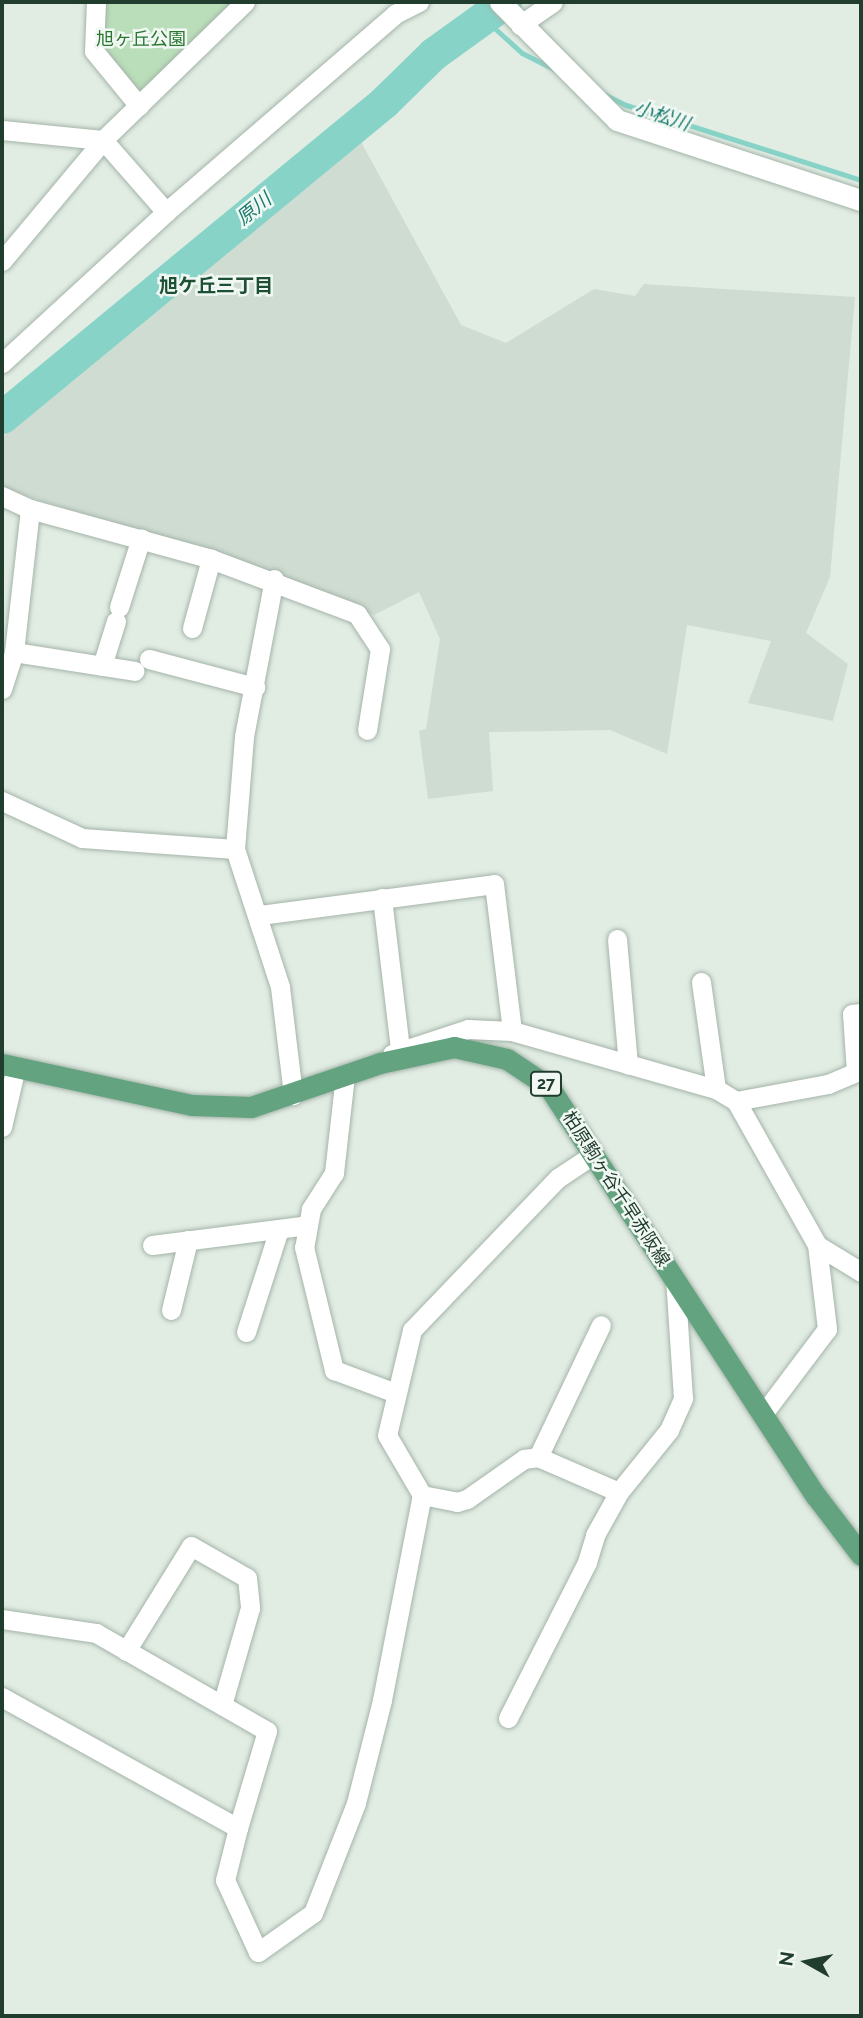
<!DOCTYPE html>
<meta charset="utf-8">
<style>
body{margin:0}
#map{position:relative;width:863px;height:2018px;overflow:hidden;background:#e1ece3;font-family:Raleway,"Noto Sans JP",sans-serif}
div>[style]{position:absolute}
.built>*{inset:0;background:#cfdcd2}
.green>*{inset:0;background:#badeb9}
.stream>*{height:5px;margin:-2.5px;padding:0 2.5px;transform-origin:2.5px;border-radius:2.5px;background:#87d3c8}
.river>*{height:33px;margin:-16.5px;padding:0 16.5px;transform-origin:16.5px;border-radius:16.5px;background:#87d3c8}
.roads{filter:drop-shadow(0 0 2px #a4b4a9) drop-shadow(0 0 2px #a4b4a9)}
.street>*{height:19px;margin:-9.5px;padding:0 9.5px;transform-origin:9.5px;border-radius:9.5px;background:#fff}
.secondary>*{height:21px;margin:-10.5px;padding:0 10.5px;transform-origin:10.5px;border-radius:10.5px;background:#fff}
.primary>*{height:21px;margin:-10.5px;padding:0 10.5px;transform-origin:10.5px;border-radius:10.5px;background:#64a380}
span{translate:-50% -50%;white-space:nowrap;text-align:center;line-height:1.15;-webkit-text-stroke:5px #f1f8f3;paint-order:stroke}
.shield-label span{padding:2px 5px;background:#f1f8f3;border:2px solid;border-radius:5px;-webkit-text-stroke-width:0}
.shield-label{font-size:16px;color:#213d2d;font-weight:700}
.park-label{font-size:18px;color:#2a7530}
.street-label{font-size:18px;color:#213d2d}
.water-label{font-size:19px;color:#197a6d;font-style:italic}
.neighbourhood-label{font-size:19px;color:#1c4f33;font-weight:700}
.frame{position:absolute;inset:0;border:4px solid #213d2d;pointer-events:none}
.north{position:absolute;left:772px;top:1927px;width:70px;height:70px;-webkit-text-stroke:5px #f1f8f3;paint-order:stroke;rotate:279deg;font-size:19px;font-weight:700;line-height:28px;text-align:center;color:#213d2d}
.north::after{content:'';display:block;margin:auto;width:24px;height:32px;background:#213d2d;clip-path:polygon(50% 0,100% 100%,50% 72%,0 100%)}
</style>
<div id="map">
<div class="built">
<div style="clip-path:polygon(360px 140px,461px 325px,506px 343px,594px 289px,635px 296px,644px 284px,855px 297px,830px 577px,806px 633px,848px 664px,833px 721px,748px 703px,771px 641px,687px 625px,667px 754px,610px 730px,489px 732px,493px 791px,428px 799px,419px 731px,426px 729px,440px 639px,419px 592px,374px 615px,286px 579px,2px 488px,2px 438px,59px 380px)"></div>
</div>
<div class="green">
<div style="clip-path:polygon(104px 2px,229px 2px,231px 5px,145px 91px,138px 90px,102px 47px)"></div>
</div>
<div class="stream">
<div style="left:481px;top:16px;width:55px;rotate:42.1deg"></div>
<div style="left:522px;top:53px;width:38px;rotate:27deg"></div>
<div style="left:602px;top:93px;width:27px;rotate:27deg"></div>
<div style="left:626px;top:105px;width:247px;rotate:17.7deg"></div>
</div>
<div class="river">
<div style="left:2px;top:417px;width:495px;rotate:-39.5deg"></div>
<div style="left:384px;top:102px;width:69px;rotate:-44.4deg"></div>
<div style="left:433px;top:54px;width:89px;rotate:-35.8deg"></div>
</div>
<div class="roads">
<div class="street">
<div style="left:96px;top:2px;width:49px;rotate:92.3deg"></div>
<div style="left:94px;top:51px;width:71px;rotate:50.7deg"></div>
<div style="left:520px;top:25px;width:40px;rotate:-34.9deg"></div>
<div style="left:2px;top:130px;width:101px;rotate:5.7deg"></div>
<div style="left:103px;top:140px;width:96px;rotate:48.8deg"></div>
<div style="left:2px;top:261px;width:158px;rotate:-50.1deg"></div>
<div style="left:103px;top:140px;width:198px;rotate:-44.2deg"></div>
<div style="left:2px;top:363px;width:223px;rotate:-42.6deg"></div>
<div style="left:166px;top:212px;width:303px;rotate:-40.8deg"></div>
<div style="left:395px;top:14px;width:27px;rotate:-27deg"></div>
<div style="left:2px;top:496px;width:31px;rotate:25deg"></div>
<div style="left:30px;top:509px;width:188px;rotate:15.4deg"></div>
<div style="left:211px;top:559px;width:156px;rotate:20.6deg"></div>
<div style="left:357px;top:614px;width:42px;rotate:56.7deg"></div>
<div style="left:380px;top:649px;width:82px;rotate:99.1deg"></div>
<div style="left:274px;top:579px;width:161px;rotate:100.8deg"></div>
<div style="left:244px;top:737px;width:112px;rotate:94.6deg"></div>
<div style="left:235px;top:849px;width:145px;rotate:71.9deg"></div>
<div style="left:280px;top:987px;width:109px;rotate:83.1deg"></div>
<div style="left:119px;top:607px;width:72px;rotate:-72.3deg"></div>
<div style="left:192px;top:628px;width:72px;rotate:-74.6deg"></div>
<div style="left:14px;top:652px;width:122px;rotate:8.9deg"></div>
<div style="left:149px;top:659px;width:110px;rotate:14.8deg"></div>
<div style="left:102px;top:666px;width:47px;rotate:-72.7deg"></div>
<div style="left:2px;top:689px;width:39px;rotate:-72deg"></div>
<div style="left:14px;top:652px;width:144px;rotate:-83.6deg"></div>
<div style="left:2px;top:801px;width:88px;rotate:24.8deg"></div>
<div style="left:82px;top:838px;width:153px;rotate:4.1deg"></div>
<div style="left:382px;top:898px;width:152px;rotate:83.2deg"></div>
<div style="left:260px;top:915px;width:236px;rotate:-7.5deg"></div>
<div style="left:494px;top:884px;width:148px;rotate:83deg"></div>
<div style="left:617px;top:939px;width:126px;rotate:85deg"></div>
<div style="left:701px;top:982px;width:108px;rotate:82deg"></div>
<div style="left:392px;top:1054px;width:80px;rotate:-18.2deg"></div>
<div style="left:468px;top:1029px;width:44px;rotate:2.6deg"></div>
<div style="left:512px;top:1031px;width:212px;rotate:15.9deg"></div>
<div style="left:716px;top:1089px;width:23px;rotate:31deg"></div>
<div style="left:736px;top:1101px;width:165px;rotate:60.6deg"></div>
<div style="left:817px;top:1245px;width:85px;rotate:83.2deg"></div>
<div style="left:827px;top:1329px;width:106px;rotate:127deg"></div>
<div style="left:345px;top:1075px;width:99px;rotate:96.4deg"></div>
<div style="left:334px;top:1173px;width:43px;rotate:122.6deg"></div>
<div style="left:311px;top:1209px;width:39px;rotate:100deg"></div>
<div style="left:304px;top:1247px;width:127px;rotate:76.3deg"></div>
<div style="left:334px;top:1370px;width:66px;rotate:20.4deg"></div>
<div style="left:736px;top:1101px;width:94px;rotate:-10.5deg"></div>
<div style="left:828px;top:1084px;width:30px;rotate:-23deg"></div>
<div style="left:856px;top:1072px;width:58px;rotate:-93.9deg"></div>
<div style="left:852px;top:1014px;width:9px;rotate:-6deg"></div>
<div style="left:2px;top:1127px;width:62px;rotate:-76.9deg"></div>
<div style="left:152px;top:1245px;width:157px;rotate:-7.3deg"></div>
<div style="left:817px;top:1245px;width:52px;rotate:31.5deg"></div>
<div style="left:171px;top:1310px;width:72px;rotate:-76.3deg"></div>
<div style="left:246px;top:1332px;width:108px;rotate:-72.2deg"></div>
<div style="left:538px;top:1457px;width:146px;rotate:-64.5deg"></div>
<div style="left:422px;top:1495px;width:36px;rotate:11deg"></div>
<div style="left:457px;top:1502px;width:10px;rotate:-17deg"></div>
<div style="left:467px;top:1499px;width:70px;rotate:-35.1deg"></div>
<div style="left:524px;top:1459px;width:14px;rotate:-8deg"></div>
<div style="left:538px;top:1457px;width:88px;rotate:23.4deg"></div>
<div style="left:2px;top:1619px;width:95px;rotate:8.5deg"></div>
<div style="left:96px;top:1633px;width:197px;rotate:29.8deg"></div>
<div style="left:267px;top:1731px;width:101px;rotate:106.6deg"></div>
<div style="left:238px;top:1828px;width:270px;rotate:-151deg"></div>
<div style="left:126px;top:1651px;width:123px;rotate:-58.2deg"></div>
<div style="left:191px;top:1546px;width:64px;rotate:29.7deg"></div>
<div style="left:247px;top:1578px;width:30px;rotate:84deg"></div>
<div style="left:250px;top:1608px;width:101px;rotate:106.1deg"></div>
<div style="left:508px;top:1718px;width:175px;rotate:-63.1deg"></div>
<div style="left:587px;top:1562px;width:28px;rotate:-73deg"></div>
<div style="left:595px;top:1535px;width:49px;rotate:-60.8deg"></div>
<div style="left:619px;top:1492px;width:80px;rotate:-51.1deg"></div>
<div style="left:669px;top:1430px;width:35px;rotate:-66deg"></div>
<div style="left:683px;top:1398px;width:119px;rotate:-93.8deg"></div>
<div style="left:238px;top:1828px;width:54px;rotate:104deg"></div>
<div style="left:225px;top:1880px;width:79px;rotate:65.4deg"></div>
<div style="left:258px;top:1952px;width:67px;rotate:-35.3deg"></div>
<div style="left:313px;top:1913px;width:118px;rotate:-68.6deg"></div>
<div style="left:356px;top:1803px;width:106px;rotate:-75.8deg"></div>
<div style="left:382px;top:1700px;width:209px;rotate:-79deg"></div>
<div style="left:422px;top:1495px;width:69px;rotate:-120.3deg"></div>
<div style="left:387px;top:1435px;width:108px;rotate:-76.6deg"></div>
<div style="left:412px;top:1330px;width:211px;rotate:-46.2deg"></div>
<div style="left:558px;top:1178px;width:43px;rotate:-33.7deg"></div>
</div>
<div class="secondary">
<div style="left:500px;top:2px;width:166px;rotate:45.2deg"></div>
<div style="left:617px;top:120px;width:257px;rotate:18.2deg"></div>
</div>
<div class="primary">
<div style="left:2px;top:1064px;width:194px;rotate:12.2deg"></div>
<div style="left:192px;top:1105px;width:59px;rotate:1.9deg"></div>
<div style="left:251px;top:1107px;width:136px;rotate:-18.8deg"></div>
<div style="left:380px;top:1063px;width:76px;rotate:-12.2deg"></div>
<div style="left:454px;top:1047px;width:54px;rotate:12.8deg"></div>
<div style="left:507px;top:1059px;width:50px;rotate:33.7deg"></div>
<div style="left:549px;top:1087px;width:488px;rotate:56.9deg"></div>
<div style="left:816px;top:1496px;width:74px;rotate:52.7deg"></div>
</div>
</div>
<div class="shield-label">
<span style="left:546px;top:1084px">27</span>
</div>
<div class="park-label">
<span style="left:141px;top:39px">旭ヶ丘公園</span>
</div>
<div class="street-label">
<span style="left:616px;top:1189px;rotate:57deg">柏原駒ヶ谷千早赤阪線</span>
</div>
<div class="water-label">
<span style="left:662px;top:116px;rotate:18deg">小松川</span>
<span style="left:254px;top:209px;rotate:-39deg">原川</span>
</div>
<div class="neighbourhood-label">
<span style="left:216px;top:286px">旭ケ丘三丁目</span>
</div>
<div class="frame"></div>
<div class="north">N</div>
</div>
